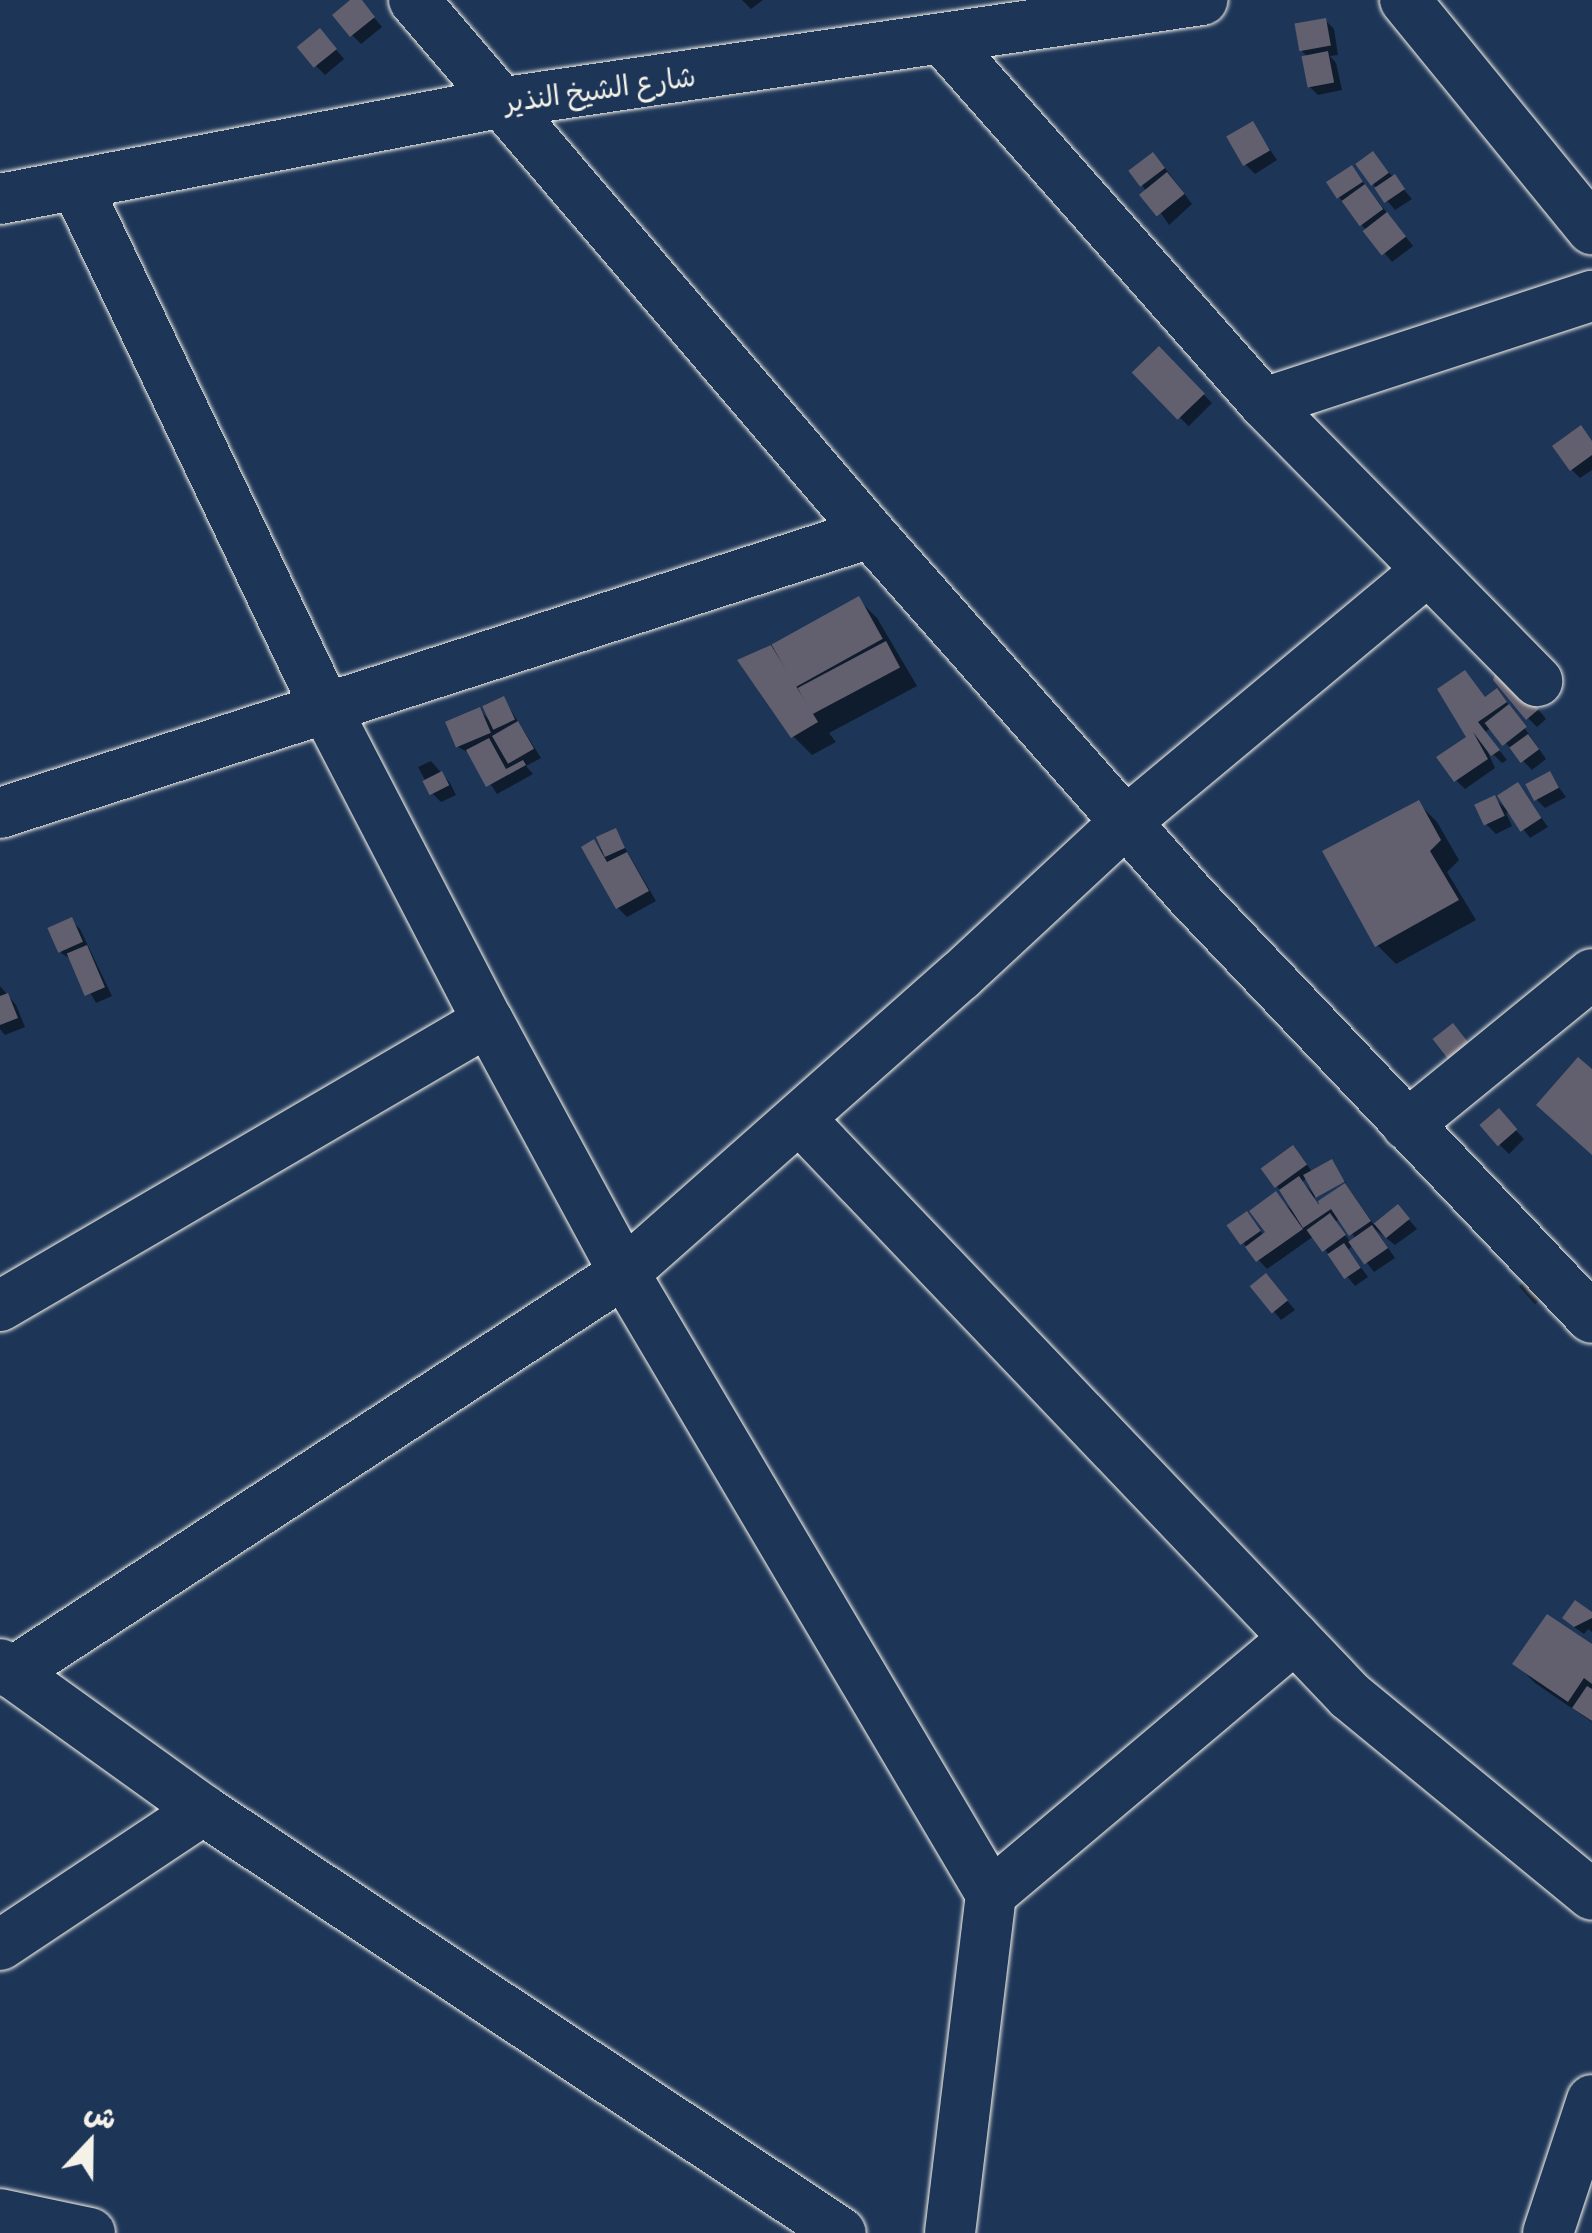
<!DOCTYPE html>
<meta charset="utf-8">
<style>
body{margin:0}
#map{position:relative;width:1592px;height:2233px;overflow:hidden;background:#1d3557;font-family:"Patrick Hand","Playpen Sans Arabic",sans-serif}
div>[style]{position:absolute}
.shadow>*{inset:0;background:#0007;transform-origin:0 0}
.building>*{inset:0;background:#625f6e;transform-origin:0 0}
.roads{filter:drop-shadow(0 0 2px #f4f1e8) drop-shadow(0 0 2px #f4f1e8)}
.minor>*{height:50px;margin:-25px;padding:0 25px;transform-origin:25px;border-radius:25px;background:#1d3557}
span{translate:-50% -50%;white-space:nowrap;text-align:center;line-height:1.15;-webkit-text-stroke:8px #1d3557;paint-order:stroke}
.street-label{font-size:28px;color:#f4f1e8}
.north{position:absolute;left:40px;top:2093px;width:100px;height:100px;-webkit-text-stroke:8px #1d3557;paint-order:stroke;rotate:22deg;font-size:28px;font-weight:700;line-height:40px;text-align:center;color:#f4f1e8}
.north::after{content:'';display:block;margin:auto;width:35px;height:45px;background:#f4f1e8;clip-path:polygon(50% 0,100% 100%,50% 72%,0 100%)}
</style>
<div id="map">
<div class="shadow">
<div style="clip-path:polygon(354px 0,359px 0,382px 27px,361px 44px,352px 35px)"></div>
<div style="clip-path:polygon(742px 0,763px 0,751px 9px)"></div>
<div style="clip-path:polygon(1325px 20px,1334px 29px,1338px 55px,1330px 56px,1336px 63px,1342px 90px,1318px 95px,1309px 86px,1308px 57px,1302px 51px)"></div>
<div style="clip-path:polygon(328px 40px,344px 59px,325px 75px,316px 66px)"></div>
<div style="clip-path:polygon(1253px 124px,1277px 160px,1255px 174px,1246px 165px)"></div>
<div style="clip-path:polygon(1373px 154px,1412px 199px,1395px 210px,1373px 184px)"></div>
<div style="clip-path:polygon(1162px 164px,1192px 204px,1169px 225px,1142px 185px)"></div>
<div style="clip-path:polygon(1352px 168px,1413px 246px,1392px 262px,1339px 197px)"></div>
<div style="left:1159px;top:350px;width:75px;height:33px;rotate:45deg"></div>
<div style="clip-path:polygon(1592px 441px,1592px 470px,1580px 478px,1571px 469px)"></div>
<div style="clip-path:polygon(858px 599px,877px 618px,917px 686px,829px 733px,836px 742px,812px 755px,793px 736px,741px 661px)"></div>
<div style="clip-path:polygon(1465px 673px,1486px 699px,1505px 700px,1546px 759px,1532px 770px,1491px 728px,1485px 732px,1507px 760px,1502px 763px,1485px 746px,1495px 768px,1465px 789px,1456px 780px,1470px 738px)"></div>
<div style="clip-path:polygon(1518px 684px,1546px 719px,1537px 727px,1528px 718px)"></div>
<div style="clip-path:polygon(504px 699px,541px 758px,526px 766px,533px 774px,497px 794px,471px 754px,458px 747px,479px 710px,493px 724px)"></div>
<div style="clip-path:polygon(431px 761px,450px 783px,456px 795px,441px 802px,432px 793px,418px 767px)"></div>
<div style="clip-path:polygon(1549px 774px,1566px 797px,1545px 808px,1536px 799px)"></div>
<div style="clip-path:polygon(1518px 786px,1548px 827px,1530px 838px,1510px 811px,1506px 813px,1512px 826px,1496px 834px,1487px 825px,1494px 798px,1506px 809px)"></div>
<div style="clip-path:polygon(1418px 803px,1437px 822px,1459px 860px,1447px 872px,1476px 920px,1396px 964px,1377px 945px)"></div>
<div style="clip-path:polygon(615px 831px,656px 901px,627px 917px,618px 908px,594px 842px,606px 855px)"></div>
<div style="clip-path:polygon(71px 920px,80px 929px,112px 996px,96px 1003px,72px 960px,61px 953px)"></div>
<div style="clip-path:polygon(0 986px,16px 1005px,25px 1027px,5px 1035px,0 1029px)"></div>
<div style="clip-path:polygon(1498px 1111px,1524px 1139px,1509px 1154px,1500px 1145px)"></div>
<div style="clip-path:polygon(evenodd,1302px 1157px,1312px 1172px,1331px 1162px,1374px 1225px,1398px 1207px,1417px 1229px,1395px 1245px,1375px 1229px,1395px 1258px,1374px 1272px,1353px 1245px,1348px 1250px,1368px 1277px,1355px 1286px,1314px 1236px,1267px 1269px,1244px 1244px,1255px 1223px,1264px 1236px,1284px 1204px,1296px 1213px,1276px 1185px,1302px 1157px,1307px 1178px,1314px 1194px,1302px 1182px,1307px 1178px,1302px 1157px,1344px 1180px,1346px 1183px,1316px 1205px,1312px 1199px,1344px 1180px,1302px 1157px,1340px 1218px,1356px 1239px,1353px 1245px,1335px 1222px,1340px 1218px)"></div>
<div style="left:1525px;top:1281px;width:24px;height:8px;rotate:48deg"></div>
<div style="clip-path:polygon(1253px 1286px,1275px 1286px,1295px 1310px,1281px 1320px)"></div>
<div style="clip-path:polygon(1592px 1615px,1592px 1632px,1588px 1629px,1584px 1634px,1574px 1627px)"></div>
<div style="clip-path:polygon(1592px 1647px,1592px 1722px,1535px 1683px,1516px 1664px)"></div>
</div>
<div class="building">
<div style="clip-path:polygon(350px 0,362px 0,375px 17px,350px 37px,332px 15px)"></div>
<div style="left:1326px;top:18px;width:28px;height:32px;rotate:80deg"></div>
<div style="left:320px;top:28px;width:27px;height:30px;rotate:51deg"></div>
<div style="left:1328px;top:51px;width:32px;height:27px;rotate:79deg"></div>
<div style="left:1253px;top:121px;width:34px;height:31px;rotate:60deg"></div>
<div style="left:1373px;top:151px;width:27px;height:22px;rotate:54deg"></div>
<div style="left:1153px;top:152px;width:20px;height:31px;rotate:53deg"></div>
<div style="left:1352px;top:165px;width:20px;height:31px;rotate:57deg"></div>
<div style="left:1167px;top:172px;width:28px;height:36px;rotate:51deg"></div>
<div style="left:1395px;top:174px;width:18px;height:25px;rotate:56deg"></div>
<div style="left:1365px;top:184px;width:31px;height:29px;rotate:54deg"></div>
<div style="left:1387px;top:212px;width:31px;height:31px;rotate:52deg"></div>
<div style="left:1159px;top:346px;width:66px;height:38px;rotate:46deg"></div>
<div style="clip-path:polygon(1581px 425px,1592px 441px,1592px 455px,1570px 471px,1552px 446px)"></div>
<div style="left:859px;top:596px;width:49px;height:100px;rotate:61deg"></div>
<div style="left:886px;top:641px;width:30px;height:100px;rotate:62deg"></div>
<div style="clip-path:polygon(771px 645px,818px 722px,791px 738px,737px 660px)"></div>
<div style="clip-path:polygon(1465px 670px,1485px 697px,1497px 688px,1507px 702px,1478px 722px,1500px 750px,1491px 756px,1473px 732px,1488px 759px,1454px 782px,1436px 757px,1466px 737px,1437px 689px)"></div>
<div style="clip-path:polygon(1496px 672px,1509px 672px,1539px 709px,1526px 720px,1493px 680px)"></div>
<div style="left:504px;top:696px;width:26px;height:24px;rotate:65deg"></div>
<div style="left:1509px;top:704px;width:29px;height:31px;rotate:52deg"></div>
<div style="left:480px;top:707px;width:28px;height:38px;rotate:67deg"></div>
<div style="left:518px;top:721px;width:32px;height:30px;rotate:60deg"></div>
<div style="left:1528px;top:734px;width:19px;height:23px;rotate:54deg"></div>
<div style="clip-path:polygon(489px 738px,506px 769px,523px 760px,526px 765px,486px 787px,466px 750px)"></div>
<div style="left:442px;top:771px;width:16px;height:22px;rotate:63deg"></div>
<div style="left:1550px;top:771px;width:19px;height:28px;rotate:62deg"></div>
<div style="left:1518px;top:782px;width:43px;height:25px;rotate:57deg"></div>
<div style="left:1495px;top:795px;width:23px;height:23px;rotate:65deg"></div>
<div style="clip-path:polygon(1419px 800px,1441px 840px,1430px 851px,1459px 900px,1375px 947px,1322px 851px)"></div>
<div style="left:616px;top:828px;width:22px;height:22px;rotate:66deg"></div>
<div style="clip-path:polygon(594px 839px,607px 862px,627px 852px,649px 891px,616px 909px,581px 847px)"></div>
<div style="left:72px;top:917px;width:27px;height:27px;rotate:66deg"></div>
<div style="left:87px;top:945px;width:46px;height:22px;rotate:67deg"></div>
<div style="clip-path:polygon(8px 993px,18px 1018px,0 1025px,0 996px)"></div>
<div style="left:1453px;top:1023px;width:34px;height:26px;rotate:52deg"></div>
<div style="clip-path:polygon(1578px 1057px,1592px 1069px,1592px 1155px,1536px 1105px)"></div>
<div style="left:1499px;top:1108px;width:28px;height:26px;rotate:49deg"></div>
<div style="left:1293px;top:1145px;width:24px;height:40px;rotate:54deg"></div>
<div style="left:1332px;top:1159px;width:26px;height:33px;rotate:61deg"></div>
<div style="clip-path:polygon(1299px 1176px,1319px 1205px,1318px 1201px,1345px 1183px,1371px 1221px,1349px 1236px,1331px 1209px,1303px 1228px,1279px 1190px)"></div>
<div style="clip-path:polygon(1276px 1191px,1303px 1229px,1256px 1262px,1245px 1247px,1265px 1232px,1249px 1211px)"></div>
<div style="left:1398px;top:1204px;width:19px;height:31px;rotate:51deg"></div>
<div style="left:1247px;top:1211px;width:24px;height:25px;rotate:55deg"></div>
<div style="left:1330px;top:1213px;width:27px;height:29px;rotate:54deg"></div>
<div style="left:1372px;top:1225px;width:28px;height:29px;rotate:55deg"></div>
<div style="left:1344px;top:1243px;width:30px;height:20px;rotate:56deg"></div>
<div style="left:1266px;top:1273px;width:35px;height:21px;rotate:51deg"></div>
<div style="clip-path:polygon(1575px 1600px,1592px 1612px,1592px 1618px,1574px 1627px,1562px 1618px)"></div>
<div style="clip-path:polygon(1547px 1614px,1592px 1644px,1592px 1684px,1584px 1678px,1568px 1702px,1512px 1664px)"></div>
<div style="clip-path:polygon(1587px 1686px,1592px 1689px,1592px 1721px,1572px 1708px)"></div>
</div>
<div class="roads">
<div class="minor">
<div style="left:414px;top:0;width:701px;rotate:49.45deg"></div>
<div style="left:870px;top:533px;width:490px;rotate:48.5deg"></div>
<div style="left:1195px;top:900px;width:576px;rotate:46.48deg"></div>
<div style="left:1405px;top:0;width:296px;rotate:50.8deg"></div>
<div style="left:943px;top:40px;width:485px;rotate:48.5deg"></div>
<div style="left:1264px;top:403px;width:390px;rotate:45.5deg"></div>
<div style="left:76px;top:185px;width:581px;rotate:64.49deg"></div>
<div style="left:326px;top:709px;width:352px;rotate:62.6deg"></div>
<div style="left:488px;top:1021px;width:286px;rotate:61.6deg"></div>
<div style="left:624px;top:1273px;width:721px;rotate:59.42deg"></div>
<div style="left:0;top:199px;width:508px;rotate:-10.89deg"></div>
<div style="left:499px;top:103px;width:711px;rotate:-8.34deg"></div>
<div style="left:1264px;top:403px;width:345px;rotate:-18.1deg"></div>
<div style="left:0;top:813px;width:914px;rotate:-17.84deg"></div>
<div style="left:800px;top:1119px;width:797px;rotate:46.37deg"></div>
<div style="left:1350px;top:1696px;width:313px;rotate:39.4deg"></div>
<div style="left:1407px;top:1125px;width:239px;rotate:-39.2deg"></div>
<div style="left:0;top:1306px;width:565px;rotate:-30.29deg"></div>
<div style="left:0;top:1664px;width:250px;rotate:35.7deg"></div>
<div style="left:203px;top:1810px;width:765px;rotate:33.54deg"></div>
<div style="left:11px;top:1673px;width:732px;rotate:-33.13deg"></div>
<div style="left:624px;top:1273px;width:448px;rotate:-41.5deg"></div>
<div style="left:960px;top:976px;width:229px;rotate:-42.9deg"></div>
<div style="left:1128px;top:820px;width:389px;rotate:-39.8deg"></div>
<div style="left:0;top:1945px;width:244px;rotate:-33.6deg"></div>
<div style="left:0;top:2214px;width:92px;rotate:11.9deg"></div>
<div style="left:950px;top:2233px;width:341px;rotate:-83.1deg"></div>
<div style="left:991px;top:1894px;width:397px;rotate:-40.1deg"></div>
<div style="left:1548px;top:2233px;width:140px;rotate:-71.7deg"></div>
</div>
</div>
<div class="street-label">
<span style="left:600px;top:89px;rotate:-8deg">شارع الشيخ النذير</span>
</div>
<div class="north">ش</div>
</div>
